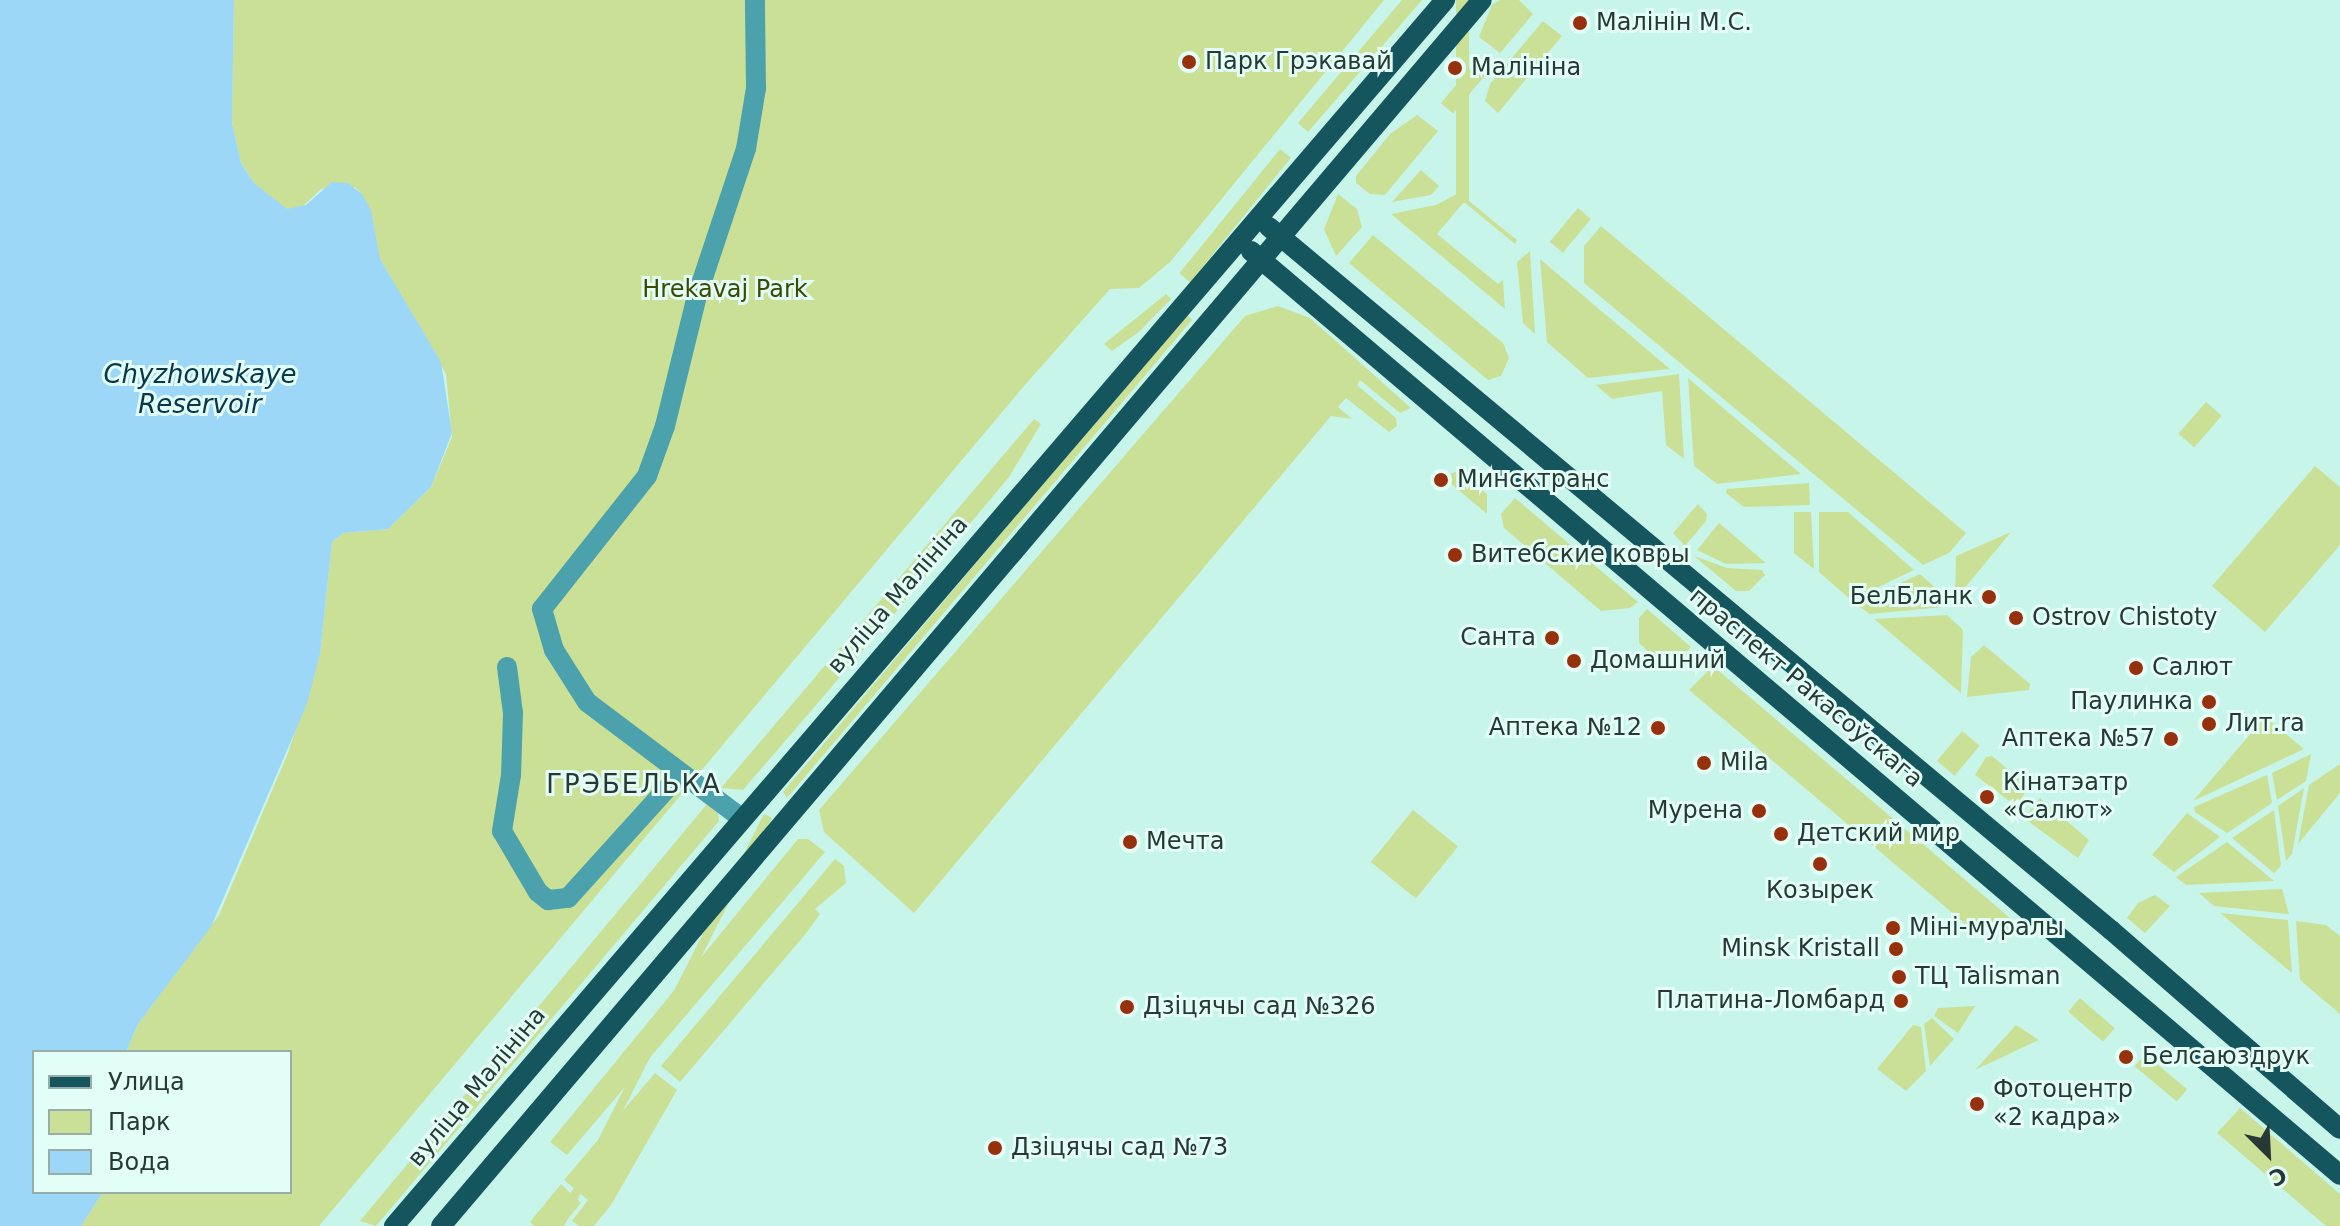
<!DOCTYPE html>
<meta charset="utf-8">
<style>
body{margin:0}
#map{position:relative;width:2340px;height:1226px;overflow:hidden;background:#c8f5ea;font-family:"DejaVu Sans",sans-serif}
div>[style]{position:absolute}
.green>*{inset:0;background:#cbe097;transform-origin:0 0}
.water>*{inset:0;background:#9cd7f8}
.minor>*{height:20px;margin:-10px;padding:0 10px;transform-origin:10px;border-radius:10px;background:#4ba2ac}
.major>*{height:20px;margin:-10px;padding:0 10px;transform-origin:10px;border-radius:10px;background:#15565e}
.dots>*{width:22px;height:22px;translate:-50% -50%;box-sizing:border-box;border:4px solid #e3fef7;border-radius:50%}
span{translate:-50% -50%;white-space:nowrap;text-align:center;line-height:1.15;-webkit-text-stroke:6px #e3fef7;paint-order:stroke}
.poi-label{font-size:24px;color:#283935}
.left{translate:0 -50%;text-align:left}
.right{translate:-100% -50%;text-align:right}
.park-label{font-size:24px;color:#3b4a00}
.street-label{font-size:24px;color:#283935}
.water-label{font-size:26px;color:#06374d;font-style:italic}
.neighbourhood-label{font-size:26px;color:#283935;letter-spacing:2px}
.legend{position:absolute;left:32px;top:1050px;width:260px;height:144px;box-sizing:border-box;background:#e3fef7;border:2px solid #98afa9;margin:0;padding:10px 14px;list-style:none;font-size:24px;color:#283935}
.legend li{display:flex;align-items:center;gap:16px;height:40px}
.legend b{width:40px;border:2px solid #98afa9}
.north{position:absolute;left:2228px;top:1114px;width:80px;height:80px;-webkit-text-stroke:6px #e3fef7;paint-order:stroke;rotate:156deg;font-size:22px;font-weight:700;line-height:32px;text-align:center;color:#283935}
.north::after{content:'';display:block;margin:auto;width:28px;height:36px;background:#283935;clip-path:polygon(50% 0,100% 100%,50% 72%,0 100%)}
</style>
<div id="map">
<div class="green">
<div style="clip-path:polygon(234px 0,1384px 0,1171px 261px,1139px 288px,1110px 289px,1024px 386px,319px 1226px,81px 1226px,103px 1192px,290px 1192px,290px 1052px,126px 1052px,138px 1024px,219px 915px,288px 753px,320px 654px,332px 542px,343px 533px,388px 529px,431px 487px,452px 437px,446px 374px,380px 259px,362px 194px,355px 187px,321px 189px,300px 209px,286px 209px,254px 183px,241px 163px,232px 123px)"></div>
<div style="clip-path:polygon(1402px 0,1422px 0,1308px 132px,1298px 123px)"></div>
<div style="left:1456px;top:0;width:13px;height:203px"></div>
<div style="clip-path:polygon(1500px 0,1519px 0,1533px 14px,1500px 53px,1479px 37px,1492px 5px)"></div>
<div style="clip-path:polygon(1543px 21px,1562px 36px,1498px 113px,1485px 101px,1490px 84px)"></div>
<div style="left:1473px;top:65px;width:16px;height:50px;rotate:40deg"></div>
<div style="clip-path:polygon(1417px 115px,1438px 131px,1385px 195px,1370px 194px,1356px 183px,1356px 176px,1390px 134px)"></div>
<div style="left:1280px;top:149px;width:14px;height:160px;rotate:39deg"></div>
<div style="clip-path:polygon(1421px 170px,1439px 186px,1431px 195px,1392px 202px)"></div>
<div style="clip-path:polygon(1459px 193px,1517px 240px,1515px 244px,1464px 202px,1437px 234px,1498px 284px,1503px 280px,1505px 309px,1391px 214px,1436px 205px)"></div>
<div style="clip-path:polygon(1338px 194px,1357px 209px,1362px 227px,1336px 256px,1324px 229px)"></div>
<div style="left:1578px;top:208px;width:17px;height:44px;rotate:40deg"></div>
<div style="clip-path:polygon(1601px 226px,1966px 533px,1949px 553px,1923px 565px,1584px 283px,1584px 246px)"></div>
<div style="clip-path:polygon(1373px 235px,1503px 343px,1509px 358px,1501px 376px,1488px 380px,1349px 263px)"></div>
<div style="clip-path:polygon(1530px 251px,1535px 334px,1523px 323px,1517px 262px)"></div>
<div style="clip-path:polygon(1540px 259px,1670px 369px,1588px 378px,1547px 342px)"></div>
<div style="clip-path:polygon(1166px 294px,1171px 299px,1140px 331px,1112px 351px,1104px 344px)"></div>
<div style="clip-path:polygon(1278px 306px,1310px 318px,1411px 408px,1400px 413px,1360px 380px,1357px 385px,1396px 418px,1397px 426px,1389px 432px,1346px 398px,1338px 407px,1352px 419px,1331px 416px,914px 913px,824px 832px,819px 810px,1245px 316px)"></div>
<div style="clip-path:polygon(1186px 314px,1192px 320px,787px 798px,783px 792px)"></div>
<div style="clip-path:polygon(1679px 374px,1684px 459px,1666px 445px,1662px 391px,1612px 399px,1596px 385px)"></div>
<div style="clip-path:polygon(1688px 378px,1801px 474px,1717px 484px,1694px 466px)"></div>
<div style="left:2206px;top:402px;width:21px;height:42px;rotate:41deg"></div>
<div style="clip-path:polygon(1034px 419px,1041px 424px,1009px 477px,891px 618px,743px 790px,721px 788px)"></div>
<div style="clip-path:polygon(2315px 466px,2340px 487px,2340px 545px,2265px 632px,2212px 586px)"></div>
<div style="clip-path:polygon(1460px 471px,1487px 494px,1487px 514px,1442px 476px)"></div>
<div style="clip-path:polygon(1809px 483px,1810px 505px,1744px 507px,1726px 493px,1727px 489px)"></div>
<div style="clip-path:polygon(1515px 498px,1638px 602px,1630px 608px,1601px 611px,1504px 528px,1501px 514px)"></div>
<div style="clip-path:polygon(1698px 504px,1707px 514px,1706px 521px,1685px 546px,1673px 533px)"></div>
<div style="clip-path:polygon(1794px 512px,1811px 512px,1814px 569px,1794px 553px)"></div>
<div style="clip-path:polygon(1819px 512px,1848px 512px,1914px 570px,1851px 600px,1819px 572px)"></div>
<div style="clip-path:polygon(1719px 523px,1766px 563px,1726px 564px,1697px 550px)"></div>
<div style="clip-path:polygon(2011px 532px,1958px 596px,1955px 593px,1956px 556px)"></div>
<div style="clip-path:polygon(1694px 556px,1727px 568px,1762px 570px,1765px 575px,1749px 591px,1736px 591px)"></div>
<div style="clip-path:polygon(1920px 574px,1948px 599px,1944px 607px,1870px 614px,1855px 604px)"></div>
<div style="clip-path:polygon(1647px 609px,1691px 647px,1670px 671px,1639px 643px,1639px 618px)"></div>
<div style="clip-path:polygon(1947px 615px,1963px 630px,1961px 693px,1874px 619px)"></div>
<div style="clip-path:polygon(1984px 645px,2030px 684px,2029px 690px,1967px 697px,1971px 657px)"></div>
<div style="clip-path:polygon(1713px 666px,2016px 923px,2009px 930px,1969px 927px,1689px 690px)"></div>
<div style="clip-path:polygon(2265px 717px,2304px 749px,2193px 801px)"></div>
<div style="left:1962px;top:731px;width:23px;height:39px;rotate:40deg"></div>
<div style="clip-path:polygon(2311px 754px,2306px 781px,2277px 800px,2272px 773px)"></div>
<div style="clip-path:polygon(1992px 756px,2029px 787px,2016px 806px,1975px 775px,1986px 757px)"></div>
<div style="clip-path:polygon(2340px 764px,2340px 793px,2298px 844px,2309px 785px)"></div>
<div style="clip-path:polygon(2267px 775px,2272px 803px,2227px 833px,2195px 812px,2194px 807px)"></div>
<div style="clip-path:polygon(2304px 788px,2292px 854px,2286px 861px,2278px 806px)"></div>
<div style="clip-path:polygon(2040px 798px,2089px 840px,2078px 858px,2024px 818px)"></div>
<div style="clip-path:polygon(707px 804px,718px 813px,719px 821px,376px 1226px,360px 1221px)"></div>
<div style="left:1413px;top:810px;width:58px;height:67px;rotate:39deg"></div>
<div style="clip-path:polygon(2274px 810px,2281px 866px,2274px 873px,2232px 838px)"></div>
<div style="clip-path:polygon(2187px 813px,2220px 837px,2174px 872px,2152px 855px)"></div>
<div style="left:764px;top:814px;width:9px;height:540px;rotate:27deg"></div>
<div style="clip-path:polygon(798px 839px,808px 839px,825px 852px,567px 1155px,550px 1142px)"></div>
<div style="clip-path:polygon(2227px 842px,2274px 881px,2186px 885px,2176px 877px)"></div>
<div style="clip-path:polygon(835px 859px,844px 866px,846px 883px,815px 909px,820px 914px,808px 931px,680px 1082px,661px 1066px)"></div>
<div style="clip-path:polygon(2282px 889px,2289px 914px,2214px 906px,2199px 893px)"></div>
<div style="clip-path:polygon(2155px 895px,2170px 906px,2145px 933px,2127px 918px,2138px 903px)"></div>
<div style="clip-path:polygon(2220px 913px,2288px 920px,2292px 973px)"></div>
<div style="clip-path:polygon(2296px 921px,2326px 925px,2340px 936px,2340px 1014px,2300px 980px)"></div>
<div style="left:2080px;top:998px;width:46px;height:18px;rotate:41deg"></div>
<div style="clip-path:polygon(1975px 1006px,1958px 1033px,1934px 1016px,1938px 1008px)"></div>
<div style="clip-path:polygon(1932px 1018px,1954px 1039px,1930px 1066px,1924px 1024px)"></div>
<div style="clip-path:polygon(1913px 1025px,1921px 1027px,1926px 1071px,1906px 1091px,1877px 1069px)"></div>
<div style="clip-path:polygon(2016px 1025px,2039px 1040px,1975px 1070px)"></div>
<div style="left:2145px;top:1054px;width:55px;height:16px;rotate:40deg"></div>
<div style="clip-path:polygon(655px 1073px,677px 1090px,611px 1205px,594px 1226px,579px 1226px,572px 1221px,588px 1200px,564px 1180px)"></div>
<div style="clip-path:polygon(2240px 1108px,2340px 1194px,2340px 1226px,2326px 1226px,2217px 1133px)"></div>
<div style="clip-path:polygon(561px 1184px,581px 1203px,562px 1226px,534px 1226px,530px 1222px)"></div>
</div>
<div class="water">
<div style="clip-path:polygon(0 0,234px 0,232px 123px,241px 163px,254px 183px,287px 209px,306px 205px,332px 182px,348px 183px,362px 194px,371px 210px,380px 259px,441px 362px,452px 433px,431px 487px,388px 529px,343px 533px,332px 542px,320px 654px,307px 704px,211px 927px,138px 1024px,126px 1052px,34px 1052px,34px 1192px,103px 1192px,81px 1226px,0 1226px)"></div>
</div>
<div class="minor">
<div style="left:507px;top:667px;width:46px;rotate:82.6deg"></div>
<div style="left:513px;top:713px;width:62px;rotate:91.8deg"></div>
<div style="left:511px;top:775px;width:57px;rotate:99.1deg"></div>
<div style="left:502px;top:831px;width:71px;rotate:59.5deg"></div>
<div style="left:538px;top:892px;width:13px;rotate:39deg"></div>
<div style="left:548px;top:900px;width:20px;rotate:-6deg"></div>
<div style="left:568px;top:898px;width:167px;rotate:-47.9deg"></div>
<div style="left:740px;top:817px;width:191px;rotate:-143.1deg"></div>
<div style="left:587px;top:702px;width:62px;rotate:-122.4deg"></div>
<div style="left:554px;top:650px;width:43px;rotate:-106.3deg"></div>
<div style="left:542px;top:609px;width:169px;rotate:-51.7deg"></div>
<div style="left:647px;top:476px;width:53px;rotate:-70.2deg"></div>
<div style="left:665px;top:426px;width:134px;rotate:-76.2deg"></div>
<div style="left:697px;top:296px;width:155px;rotate:-71.6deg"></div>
<div style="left:746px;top:149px;width:62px;rotate:-80.7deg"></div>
<div style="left:756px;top:88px;width:88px;rotate:-90.7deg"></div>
</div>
<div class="major">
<div style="left:1269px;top:227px;width:1097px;rotate:39.86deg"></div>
<div style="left:2111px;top:930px;width:303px;rotate:41deg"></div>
<div style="left:1251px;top:251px;width:1428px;rotate:40.31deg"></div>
<div style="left:394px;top:1226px;width:1615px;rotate:-49.39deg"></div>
<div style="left:441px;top:1226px;width:1608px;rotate:-49.67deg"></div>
</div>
<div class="dots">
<div style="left:1580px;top:23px;background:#97300d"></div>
<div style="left:1189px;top:62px;background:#97300d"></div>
<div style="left:1455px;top:68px;background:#97300d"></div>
<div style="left:1441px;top:480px;background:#97300d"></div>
<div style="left:1455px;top:555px;background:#97300d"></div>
<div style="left:1989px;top:597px;background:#97300d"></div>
<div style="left:2016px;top:618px;background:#97300d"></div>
<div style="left:1552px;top:638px;background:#97300d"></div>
<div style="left:1574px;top:661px;background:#97300d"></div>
<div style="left:2136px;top:668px;background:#97300d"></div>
<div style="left:2209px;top:702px;background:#97300d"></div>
<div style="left:2209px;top:724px;background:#97300d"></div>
<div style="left:1658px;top:728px;background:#97300d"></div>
<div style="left:2171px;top:739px;background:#97300d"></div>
<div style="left:1704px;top:763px;background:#97300d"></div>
<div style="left:1987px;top:797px;background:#97300d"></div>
<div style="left:1759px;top:811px;background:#97300d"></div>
<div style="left:1781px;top:834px;background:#97300d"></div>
<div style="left:1130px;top:842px;background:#97300d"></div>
<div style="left:1820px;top:864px;background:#97300d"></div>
<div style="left:1893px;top:928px;background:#97300d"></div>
<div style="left:1896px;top:949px;background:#97300d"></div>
<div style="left:1899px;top:977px;background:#97300d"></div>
<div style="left:1901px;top:1001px;background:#97300d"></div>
<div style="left:1127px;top:1007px;background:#97300d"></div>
<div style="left:2126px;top:1057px;background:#97300d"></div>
<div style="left:1977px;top:1104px;background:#97300d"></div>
<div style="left:995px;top:1148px;background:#97300d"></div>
</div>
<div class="poi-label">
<span class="left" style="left:1596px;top:23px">Малінін М.С.</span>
<span class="left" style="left:1205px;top:62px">Парк Грэкавай</span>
<span class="left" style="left:1471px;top:68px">Малініна</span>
<span class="left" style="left:1457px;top:480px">Минсктранс</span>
<span class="left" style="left:1471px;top:555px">Витебские ковры</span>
<span class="right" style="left:1973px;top:597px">БелБланк</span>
<span class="left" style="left:2032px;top:618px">Ostrov Chistoty</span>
<span class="right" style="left:1536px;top:638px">Санта</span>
<span class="left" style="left:1590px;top:661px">Домашний</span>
<span class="left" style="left:2152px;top:668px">Салют</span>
<span class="right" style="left:2193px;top:702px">Паулинка</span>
<span class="left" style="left:2225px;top:724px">Лит.ra</span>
<span class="right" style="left:1642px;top:728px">Аптека №12</span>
<span class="right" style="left:2155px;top:739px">Аптека №57</span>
<span class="left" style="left:1720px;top:763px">Mila</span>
<span class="left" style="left:2003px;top:797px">Кінатэатр<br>«Салют»</span>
<span class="right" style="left:1743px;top:811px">Мурена</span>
<span class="left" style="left:1797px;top:834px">Детский мир</span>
<span class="left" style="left:1146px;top:842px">Мечта</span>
<span style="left:1820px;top:891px">Козырек</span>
<span class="left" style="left:1909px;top:928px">Міні-муралы</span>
<span class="right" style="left:1880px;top:949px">Minsk Kristall</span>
<span class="left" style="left:1915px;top:977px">ТЦ Talisman</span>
<span class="right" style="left:1885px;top:1001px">Платина-Ломбард</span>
<span class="left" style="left:1143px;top:1007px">Дзіцячы сад №326</span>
<span class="left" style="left:2142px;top:1057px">Белсаюздрук</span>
<span class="left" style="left:1993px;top:1104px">Фотоцентр<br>«2 кадра»</span>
<span class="left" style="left:1011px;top:1148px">Дзіцячы сад №73</span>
</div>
<div class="park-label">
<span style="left:725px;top:290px">Hrekavaj Park</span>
</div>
<div class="street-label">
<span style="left:898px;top:595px;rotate:-49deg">вуліца Малініна</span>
<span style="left:1806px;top:688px;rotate:40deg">праспект Ракасоўскага</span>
<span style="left:477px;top:1087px;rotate:-50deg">вуліца Малініна</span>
</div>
<div class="water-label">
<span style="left:200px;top:390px">Chyzhowskaye<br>Reservoir</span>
</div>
<div class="neighbourhood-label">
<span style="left:634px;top:785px">ГРЭБЕЛЬКА</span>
</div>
<ul class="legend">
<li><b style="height:10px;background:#15565e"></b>Улица</li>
<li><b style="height:22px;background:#cbe097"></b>Парк</li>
<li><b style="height:22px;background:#9cd7f8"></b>Вода</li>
</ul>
<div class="north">С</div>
</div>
